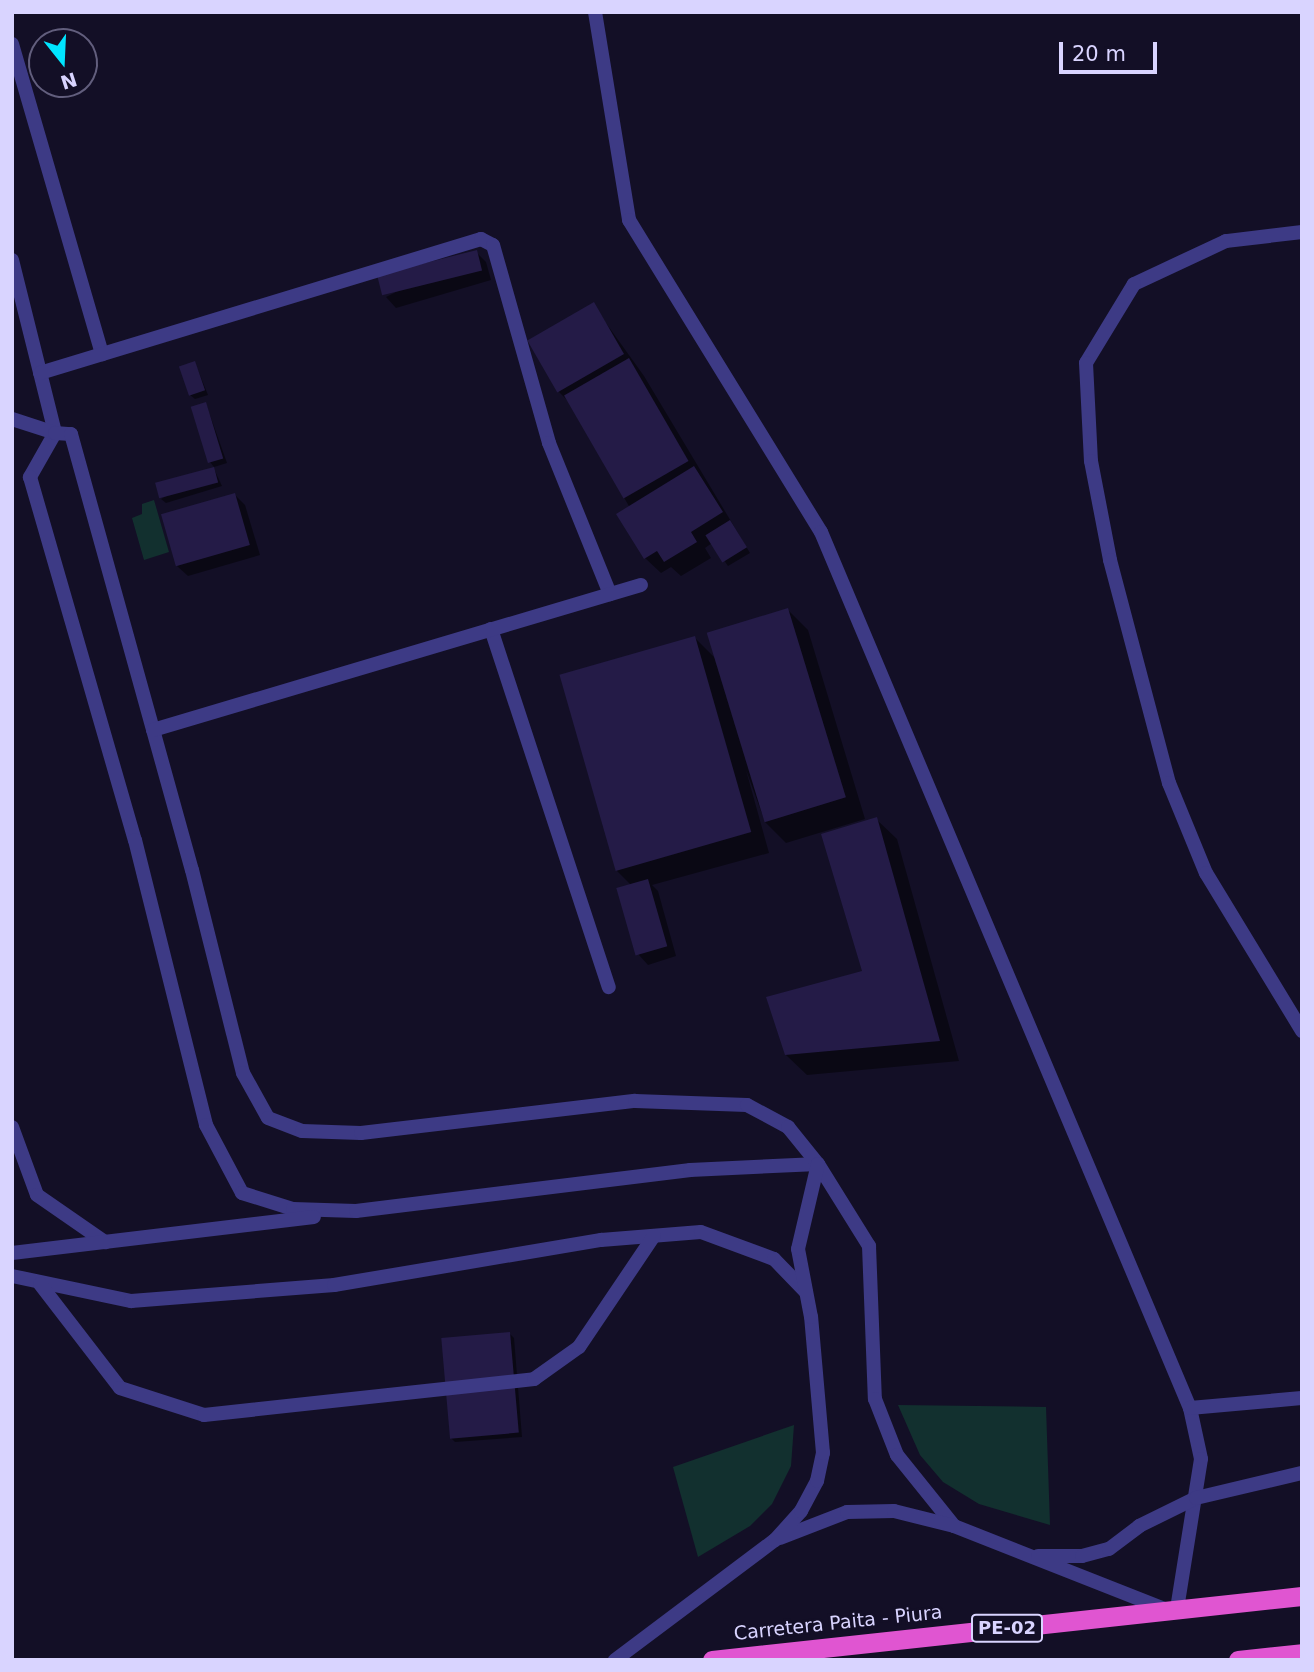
<!DOCTYPE html>
<style>
body{margin:0}
#map{position:relative;width:1314px;height:1672px;overflow:hidden;background:#130f26;font-family:"DejaVu Sans",sans-serif}
div>[style]{position:absolute}
.green>*{inset:0;background:#12302f}
.shadow>*{inset:0;background:#0007}
.building>*{inset:0;background:#241b47;transform-origin:0 0}
.service>*{height:14px;margin:-7px;padding:0 7px;transform-origin:7px;border-radius:7px;background:#3d3a85}
.trunk>*{height:19px;margin:-9.5px;padding:0 9.5px;transform-origin:9.5px;border-radius:9.5px;background:#e055d1}
span{translate:-50% -50%;white-space:nowrap;text-align:center;line-height:1.15;-webkit-text-stroke:5px #130f26;paint-order:stroke}
.shield-label span{padding:2px 5px;background:#130f26;border:2px solid;border-radius:5px;-webkit-text-stroke-width:0}
.shield-label{font-size:18px;color:#d9d4ff;font-weight:700}
.street-label{font-size:19px;color:#d9d4ff}
.frame{position:absolute;inset:0;border:14px solid #d9d4ff;pointer-events:none}
.north{position:absolute;left:28px;top:28px;width:70px;height:70px;box-sizing:border-box;background:#130f26;border:2px solid #625e7d;border-radius:50%;rotate:162deg;font-size:19px;font-weight:700;line-height:28px;text-align:center;color:#d9d4ff}
.north::after{content:'';display:block;margin:auto;width:24px;height:32px;background:#00e5ff;clip-path:polygon(50% 0,100% 100%,50% 72%,0 100%)}
.scale{position:absolute;left:1059px;top:42px;width:98px;height:32px;box-sizing:border-box;border:4px solid #d9d4ff;border-top:0;padding-left:9px;font-size:21px;line-height:24px;white-space:nowrap;color:#d9d4ff;-webkit-text-stroke:5px #130f26;paint-order:stroke}
</style>
<div id="map">
<div class="green">
<div style="clip-path:polygon(154px 500px,169px 552px,144px 560px,132px 518px,142px 514px,142px 504px)"></div>
<div style="clip-path:polygon(898px 1405px,1046px 1407px,1050px 1525px,979px 1504px,943px 1482px,920px 1455px)"></div>
<div style="clip-path:polygon(794px 1425px,791px 1466px,772px 1504px,750px 1526px,698px 1557px,673px 1467px)"></div>
</div>
<div class="shadow">
<div style="clip-path:polygon(476px 252px,486px 262px,491px 280px,396px 308px,386px 297px)"></div>
<div style="clip-path:polygon(593px 305px,644px 376px,750px 553px,728px 566px,712px 543px,705px 548px,711px 558px,681px 576px,671px 567px,661px 573px,645px 558px,630px 508px,570px 403px,559px 392px)"></div>
<div style="clip-path:polygon(195px 363px,208px 395px,195px 399px,190px 395px)"></div>
<div style="clip-path:polygon(206px 404px,227px 463px,214px 467px,210px 462px)"></div>
<div style="clip-path:polygon(214px 469px,222px 486px,166px 503px,161px 499px)"></div>
<div style="clip-path:polygon(235px 495px,245px 505px,260px 555px,188px 576px,177px 566px)"></div>
<div style="clip-path:polygon(788px 610px,808px 630px,865px 819px,786px 843px,765px 822px,746px 770px,769px 853px,652px 885px,658px 891px,676px 956px,648px 965px,638px 954px,631px 885px,615px 869px,695px 638px,717px 660px)"></div>
<div style="clip-path:polygon(876px 819px,897px 839px,959px 1061px,807px 1075px,786px 1055px,865px 972px)"></div>
<div style="clip-path:polygon(509px 1333px,514px 1338px,522px 1437px,455px 1442px,451px 1438px)"></div>
</div>
<div class="building">
<div style="left:477px;top:250px;width:21px;height:103px;rotate:76deg"></div>
<div style="left:594px;top:302px;width:60px;height:77px;rotate:60deg"></div>
<div style="left:629px;top:358px;width:119px;height:75px;rotate:60deg"></div>
<div style="left:195px;top:361px;width:31px;height:17px;rotate:71deg"></div>
<div style="left:206px;top:402px;width:59px;height:16px;rotate:73deg"></div>
<div style="clip-path:polygon(694px 466px,723px 512px,691px 532px,697px 542px,664px 562px,657px 551px,644px 559px,616px 514px)"></div>
<div style="left:214px;top:467px;width:16px;height:61px;rotate:75deg"></div>
<div style="left:235px;top:493px;width:54px;height:77px;rotate:74deg"></div>
<div style="left:730px;top:520px;width:32px;height:29px;rotate:58deg"></div>
<div style="left:788px;top:608px;width:198px;height:85px;rotate:73deg"></div>
<div style="left:695px;top:636px;width:204px;height:141px;rotate:74deg"></div>
<div style="clip-path:polygon(877px 817px,940px 1041px,785px 1055px,766px 997px,862px 971px,821px 834px)"></div>
<div style="left:648px;top:879px;width:70px;height:33px;rotate:74deg"></div>
<div style="left:510px;top:1332px;width:101px;height:69px;rotate:85deg"></div>
</div>
<div class="service">
<div style="left:595px;top:12px;width:211px;rotate:80.7deg"></div>
<div style="left:629px;top:220px;width:366px;rotate:58.4deg"></div>
<div style="left:821px;top:532px;width:951px;rotate:67.16deg"></div>
<div style="left:1190px;top:1408px;width:52px;rotate:77.8deg"></div>
<div style="left:1201px;top:1459px;width:152px;rotate:99.1deg"></div>
<div style="left:12px;top:44px;width:323px;rotate:73.8deg"></div>
<div style="left:1302px;top:232px;width:77px;rotate:173.2deg"></div>
<div style="left:1226px;top:241px;width:102px;rotate:154.9deg"></div>
<div style="left:1134px;top:284px;width:92px;rotate:121.3deg"></div>
<div style="left:1086px;top:363px;width:98px;rotate:87.1deg"></div>
<div style="left:1091px;top:461px;width:101px;rotate:79.1deg"></div>
<div style="left:1110px;top:560px;width:231px;rotate:75.2deg"></div>
<div style="left:1169px;top:783px;width:97px;rotate:67.7deg"></div>
<div style="left:1206px;top:873px;width:185px;rotate:58.7deg"></div>
<div style="left:12px;top:260px;width:178px;rotate:76deg"></div>
<div style="left:55px;top:433px;width:51px;rotate:119.6deg"></div>
<div style="left:30px;top:477px;width:378px;rotate:73.9deg"></div>
<div style="left:135px;top:840px;width:294px;rotate:76deg"></div>
<div style="left:206px;top:1125px;width:77px;rotate:62.1deg"></div>
<div style="left:242px;top:1193px;width:53px;rotate:17.4deg"></div>
<div style="left:293px;top:1209px;width:63px;rotate:1.8deg"></div>
<div style="left:356px;top:1211px;width:337px;rotate:-7deg"></div>
<div style="left:690px;top:1170px;width:128px;rotate:-2.7deg"></div>
<div style="left:40px;top:373px;width:461px;rotate:-16.9deg"></div>
<div style="left:481px;top:239px;width:13px;rotate:27deg"></div>
<div style="left:493px;top:245px;width:206px;rotate:74.2deg"></div>
<div style="left:549px;top:443px;width:163px;rotate:68deg"></div>
<div style="left:12px;top:419px;width:45px;rotate:18deg"></div>
<div style="left:55px;top:433px;width:16px;rotate:4deg"></div>
<div style="left:71px;top:434px;width:452px;rotate:74.5deg"></div>
<div style="left:192px;top:870px;width:209px;rotate:75.9deg"></div>
<div style="left:243px;top:1073px;width:51px;rotate:60.9deg"></div>
<div style="left:268px;top:1118px;width:36px;rotate:21deg"></div>
<div style="left:302px;top:1131px;width:59px;rotate:1.9deg"></div>
<div style="left:361px;top:1133px;width:276px;rotate:-6.7deg"></div>
<div style="left:635px;top:1101px;width:112px;rotate:2deg"></div>
<div style="left:747px;top:1105px;width:47px;rotate:28.2deg"></div>
<div style="left:788px;top:1127px;width:48px;rotate:51deg"></div>
<div style="left:818px;top:1164px;width:97px;rotate:58.1deg"></div>
<div style="left:869px;top:1246px;width:153px;rotate:87.8deg"></div>
<div style="left:875px;top:1399px;width:60px;rotate:68.6deg"></div>
<div style="left:897px;top:1455px;width:91px;rotate:51.2deg"></div>
<div style="left:954px;top:1526px;width:229px;rotate:21.5deg"></div>
<div style="left:491px;top:629px;width:377px;rotate:71.8deg"></div>
<div style="left:153px;top:730px;width:509px;rotate:-16.55deg"></div>
<div style="left:12px;top:1127px;width:72px;rotate:69.8deg"></div>
<div style="left:37px;top:1195px;width:83px;rotate:34.7deg"></div>
<div style="left:12px;top:1253px;width:304px;rotate:-6.8deg"></div>
<div style="left:12px;top:1276px;width:122px;rotate:11.9deg"></div>
<div style="left:131px;top:1301px;width:204px;rotate:-4.5deg"></div>
<div style="left:334px;top:1285px;width:271px;rotate:-9.6deg"></div>
<div style="left:601px;top:1240px;width:100px;rotate:-4.6deg"></div>
<div style="left:701px;top:1232px;width:78px;rotate:20.3deg"></div>
<div style="left:774px;top:1259px;width:46px;rotate:45.9deg"></div>
<div style="left:40px;top:1284px;width:131px;rotate:52.4deg"></div>
<div style="left:120px;top:1388px;width:88px;rotate:17.8deg"></div>
<div style="left:204px;top:1415px;width:332px;rotate:-6.2deg"></div>
<div style="left:534px;top:1379px;width:55px;rotate:-35.4deg"></div>
<div style="left:579px;top:1347px;width:134px;rotate:-56deg"></div>
<div style="left:1190px;top:1408px;width:112px;rotate:-5.1deg"></div>
<div style="left:780px;top:1538px;width:72px;rotate:-21.2deg"></div>
<div style="left:847px;top:1512px;width:47px;rotate:-1.2deg"></div>
<div style="left:894px;top:1511px;width:62px;rotate:14deg"></div>
<div style="left:1038px;top:1556px;width:44px"></div>
<div style="left:1082px;top:1556px;width:28px;rotate:-15deg"></div>
<div style="left:1109px;top:1549px;width:38px;rotate:-37deg"></div>
<div style="left:1139px;top:1526px;width:64px;rotate:-26.2deg"></div>
<div style="left:1196px;top:1498px;width:109px;rotate:-13.3deg"></div>
<div style="left:615px;top:1660px;width:200px;rotate:-36.9deg"></div>
<div style="left:775px;top:1540px;width:39px;rotate:-48deg"></div>
<div style="left:801px;top:1511px;width:34px;rotate:-62deg"></div>
<div style="left:817px;top:1481px;width:29px;rotate:-78deg"></div>
<div style="left:823px;top:1453px;width:137px;rotate:-95deg"></div>
<div style="left:811px;top:1317px;width:69px;rotate:-100.8deg"></div>
<div style="left:798px;top:1249px;width:87px;rotate:-76.8deg"></div>
</div>
<div class="trunk">
<div style="left:712px;top:1660px;width:593px;rotate:-6.19deg"></div>
<div style="left:1238px;top:1660px;width:64px;rotate:-6.2deg"></div>
</div>
<div class="shield-label">
<span style="left:1007px;top:1628px">PE-02</span>
</div>
<div class="street-label">
<span style="left:838px;top:1623px;rotate:-6deg">Carretera Paita - Piura</span>
</div>
<div class="frame"></div>
<div class="north">N</div>
<div class="scale">20 m</div>
</div>
